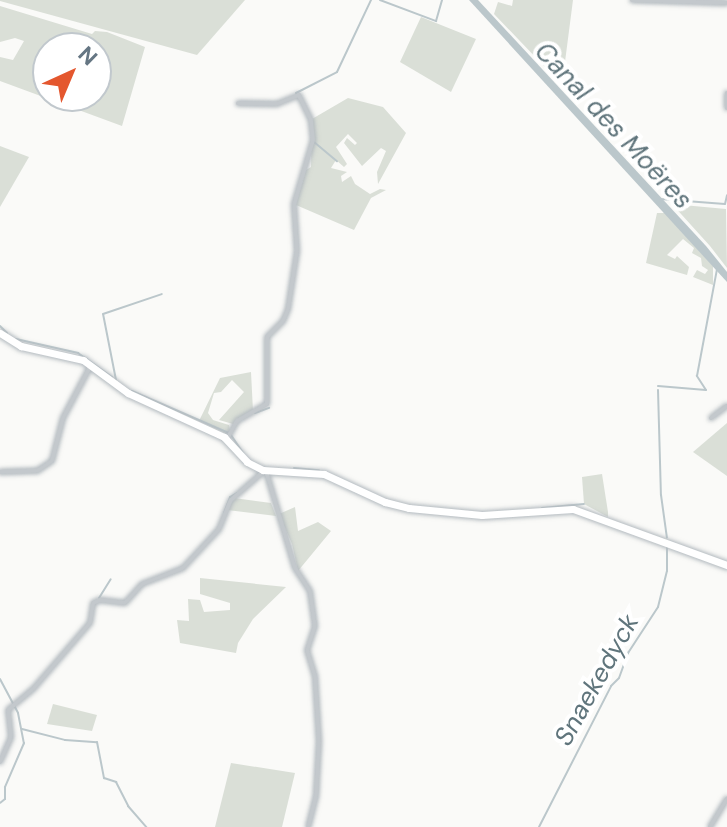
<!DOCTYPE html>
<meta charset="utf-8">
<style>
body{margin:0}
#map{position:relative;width:727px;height:827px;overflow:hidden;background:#fafaf8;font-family:"DM Sans",sans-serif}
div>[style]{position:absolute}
.green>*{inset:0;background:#dadfd7}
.water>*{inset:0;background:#bbc7cb}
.stream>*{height:2px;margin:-1px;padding:0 1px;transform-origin:1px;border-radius:1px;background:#bbc7cb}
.roads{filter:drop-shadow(0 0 2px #b3babf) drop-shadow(0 0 2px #b3babf)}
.street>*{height:4px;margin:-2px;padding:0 2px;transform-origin:2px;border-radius:2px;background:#c3c8cc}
.secondary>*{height:7px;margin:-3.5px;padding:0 3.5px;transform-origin:3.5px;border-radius:3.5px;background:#fff}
span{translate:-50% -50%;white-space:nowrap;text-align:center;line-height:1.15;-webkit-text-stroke:8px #fff;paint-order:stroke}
.water-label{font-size:26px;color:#60757c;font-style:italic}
.north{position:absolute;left:32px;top:32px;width:80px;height:80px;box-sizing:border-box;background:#fff;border:2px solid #c1c8cd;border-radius:50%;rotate:44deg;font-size:22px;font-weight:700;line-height:32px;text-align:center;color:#657683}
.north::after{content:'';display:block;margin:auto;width:28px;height:36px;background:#e4572e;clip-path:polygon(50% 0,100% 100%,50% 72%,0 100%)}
</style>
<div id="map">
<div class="green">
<div style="clip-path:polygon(245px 0,197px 55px,0 1px,0 0)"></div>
<div style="clip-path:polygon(513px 0,573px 0,562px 85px,494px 14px,498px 2px,512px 6px)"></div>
<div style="clip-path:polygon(evenodd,0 6px,92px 34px,95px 31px,107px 32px,145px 47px,122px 126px,0 81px,0 57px,13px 60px,24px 41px,15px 38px,0 42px,0 6px,48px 48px,96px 48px,96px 96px,48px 96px,48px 48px)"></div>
<div style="clip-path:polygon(421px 17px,476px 39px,451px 92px,400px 62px)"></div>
<div style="clip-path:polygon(348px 98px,383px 107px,406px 133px,378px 184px,377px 172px,386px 151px,381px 148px,362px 166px,344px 143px,347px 138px,355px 145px,357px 143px,348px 134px,336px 147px,347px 164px,344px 167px,336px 160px,331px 168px,347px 172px,341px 176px,342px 182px,351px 176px,355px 184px,370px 194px,380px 189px,386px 190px,371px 198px,354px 230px,296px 205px,306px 170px,311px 167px,312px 119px)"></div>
<div style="clip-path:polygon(0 146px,29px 157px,0 207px)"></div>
<div style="clip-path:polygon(672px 204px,726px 209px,727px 268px,710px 246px)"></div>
<div style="clip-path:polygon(657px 213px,665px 213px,713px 266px,713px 285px,693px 277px,697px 270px,705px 274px,708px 270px,702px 266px,701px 258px,692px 253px,694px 248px,683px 239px,667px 255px,675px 259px,677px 256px,689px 267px,687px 275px,646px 263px)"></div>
<div style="clip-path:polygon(251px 372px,253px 411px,233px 424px,219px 420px,244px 392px,232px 380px,221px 392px,214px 393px,208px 413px,213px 420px,229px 425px,230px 431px,227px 434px,199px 421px,220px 378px)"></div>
<div style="clip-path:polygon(727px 423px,727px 476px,693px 452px)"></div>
<div style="clip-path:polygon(602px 474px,608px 512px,608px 517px,584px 504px,582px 477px)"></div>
<div style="clip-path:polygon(234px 498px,271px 503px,276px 516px,227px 510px)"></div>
<div style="clip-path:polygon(295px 507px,298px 531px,318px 522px,331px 531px,298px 571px,292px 544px,279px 514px)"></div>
<div style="clip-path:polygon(200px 578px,286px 587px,253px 619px,238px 643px,236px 653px,180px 643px,177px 620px,189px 621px,188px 599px,200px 600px,204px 612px,230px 610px,230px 603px,200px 594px)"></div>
<div style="clip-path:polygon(53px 704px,97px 715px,92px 731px,47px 724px)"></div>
<div style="clip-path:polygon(231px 763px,295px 773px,282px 827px,215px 827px)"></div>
</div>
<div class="water">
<div style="clip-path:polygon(469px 0,478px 0,706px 246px,727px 272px,727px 282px)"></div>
</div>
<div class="stream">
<div style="left:380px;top:0;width:60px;rotate:20.6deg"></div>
<div style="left:436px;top:21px;width:22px;rotate:-74deg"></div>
<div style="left:296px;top:93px;width:46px;rotate:-27.1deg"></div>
<div style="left:337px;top:72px;width:80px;rotate:-64.7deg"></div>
<div style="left:314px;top:142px;width:30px;rotate:40deg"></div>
<div style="left:660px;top:199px;width:65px;rotate:4.4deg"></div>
<div style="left:725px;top:204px;width:9px;rotate:-77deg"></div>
<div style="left:0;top:326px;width:10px;rotate:45deg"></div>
<div style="left:16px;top:339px;width:64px;rotate:12.7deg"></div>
<div style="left:78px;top:353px;width:42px;rotate:35.2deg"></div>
<div style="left:116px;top:380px;width:67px;rotate:-101.1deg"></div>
<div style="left:103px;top:314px;width:62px;rotate:-18.7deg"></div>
<div style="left:658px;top:386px;width:48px;rotate:4.8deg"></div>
<div style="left:706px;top:390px;width:17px;rotate:-123deg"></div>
<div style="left:697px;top:376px;width:109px;rotate:-79.4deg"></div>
<div style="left:658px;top:390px;width:105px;rotate:88.4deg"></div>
<div style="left:661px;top:495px;width:43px;rotate:82.1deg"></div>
<div style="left:132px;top:391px;width:106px;rotate:23.4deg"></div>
<div style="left:255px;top:413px;width:15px;rotate:-20deg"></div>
<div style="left:231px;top:435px;width:22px;rotate:56deg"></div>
<div style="left:294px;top:468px;width:25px;rotate:5deg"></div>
<div style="left:542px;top:508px;width:42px;rotate:-5.4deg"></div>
<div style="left:224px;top:513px;width:17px;rotate:-69deg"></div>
<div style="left:230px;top:497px;width:8px;rotate:-30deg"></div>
<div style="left:99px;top:598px;width:22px;rotate:-58deg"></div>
<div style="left:0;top:679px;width:38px;rotate:62deg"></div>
<div style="left:18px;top:713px;width:31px;rotate:79deg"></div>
<div style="left:24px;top:743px;width:48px;rotate:113.4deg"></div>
<div style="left:5px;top:787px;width:12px;rotate:90deg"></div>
<div style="left:5px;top:799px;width:6px;rotate:141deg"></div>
<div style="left:22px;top:729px;width:44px;rotate:14.3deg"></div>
<div style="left:65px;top:740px;width:32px;rotate:4deg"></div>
<div style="left:97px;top:742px;width:37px;rotate:79deg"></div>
<div style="left:104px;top:778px;width:13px;rotate:18deg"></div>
<div style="left:116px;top:782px;width:27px;rotate:63deg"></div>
<div style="left:128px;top:806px;width:28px;rotate:49deg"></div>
<div style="left:539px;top:827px;width:158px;rotate:-62.9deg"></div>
<div style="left:611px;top:686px;width:11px;rotate:-45deg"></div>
<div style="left:619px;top:678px;width:27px;rotate:-70deg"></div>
<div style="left:628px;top:653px;width:55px;rotate:-56.9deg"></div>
<div style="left:658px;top:607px;width:37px;rotate:-76deg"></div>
<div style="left:667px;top:571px;width:26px;rotate:-90deg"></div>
</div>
<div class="roads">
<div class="street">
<div style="left:632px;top:0;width:95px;rotate:1.8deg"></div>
<div style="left:727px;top:93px;width:15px;rotate:90deg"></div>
<div style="left:711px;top:418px;width:20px;rotate:-37deg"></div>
<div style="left:227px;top:439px;width:21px;rotate:-61deg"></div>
<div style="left:237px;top:421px;width:34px;rotate:-30deg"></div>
<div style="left:267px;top:404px;width:67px;rotate:-90deg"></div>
<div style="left:267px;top:337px;width:23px;rotate:-45deg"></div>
<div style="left:283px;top:321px;width:13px;rotate:-67deg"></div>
<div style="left:288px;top:309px;width:59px;rotate:-81.2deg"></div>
<div style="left:297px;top:251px;width:47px;rotate:-93.7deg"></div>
<div style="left:294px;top:204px;width:67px;rotate:-73.5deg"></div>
<div style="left:313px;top:140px;width:20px;rotate:-96deg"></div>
<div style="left:311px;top:120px;width:28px;rotate:-116deg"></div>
<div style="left:299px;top:95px;width:24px;rotate:158deg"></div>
<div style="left:277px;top:104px;width:39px;rotate:-179deg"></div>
<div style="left:266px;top:471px;width:101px;rotate:73.4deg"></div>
<div style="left:295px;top:568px;width:27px;rotate:57deg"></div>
<div style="left:310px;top:591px;width:35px;rotate:82deg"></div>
<div style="left:315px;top:626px;width:25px;rotate:108deg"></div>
<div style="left:307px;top:650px;width:27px;rotate:73deg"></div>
<div style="left:315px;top:676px;width:65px;rotate:86.5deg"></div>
<div style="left:319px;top:741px;width:55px;rotate:93.1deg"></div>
<div style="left:316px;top:796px;width:32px;rotate:104deg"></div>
<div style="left:0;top:472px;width:37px;rotate:-2deg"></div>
<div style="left:37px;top:471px;width:18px;rotate:-34deg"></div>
<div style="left:52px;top:461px;width:44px;rotate:-75.7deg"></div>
<div style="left:63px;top:418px;width:58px;rotate:-62.1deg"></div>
<div style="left:0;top:762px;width:27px;rotate:-66deg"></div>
<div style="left:11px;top:737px;width:27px;rotate:-96deg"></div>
<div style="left:8px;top:710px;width:34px;rotate:-40deg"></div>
<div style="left:34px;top:688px;width:86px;rotate:-49.3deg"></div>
<div style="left:90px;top:623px;width:20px;rotate:-81deg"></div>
<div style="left:93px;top:603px;width:8px;rotate:-23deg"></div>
<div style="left:100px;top:600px;width:25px;rotate:7deg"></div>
<div style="left:125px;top:603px;width:25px;rotate:-48deg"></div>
<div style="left:142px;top:584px;width:44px;rotate:-21.3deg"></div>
<div style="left:183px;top:568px;width:53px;rotate:-47.3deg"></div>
<div style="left:219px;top:529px;width:31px;rotate:-68deg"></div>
<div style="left:231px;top:500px;width:44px;rotate:-41.3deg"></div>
<div style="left:710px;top:827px;width:33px;rotate:-59deg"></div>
</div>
<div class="secondary">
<div style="left:0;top:333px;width:25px;rotate:32deg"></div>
<div style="left:21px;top:346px;width:64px;rotate:12.7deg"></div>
<div style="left:83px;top:360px;width:56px;rotate:36.3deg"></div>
<div style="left:128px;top:393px;width:106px;rotate:24.6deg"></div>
<div style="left:224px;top:437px;width:34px;rotate:47deg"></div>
<div style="left:247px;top:462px;width:18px;rotate:27deg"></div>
<div style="left:263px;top:470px;width:61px;rotate:3.8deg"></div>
<div style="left:324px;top:474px;width:67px;rotate:24.7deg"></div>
<div style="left:385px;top:502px;width:25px;rotate:14deg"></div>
<div style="left:409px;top:508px;width:73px;rotate:5.5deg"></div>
<div style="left:482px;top:515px;width:91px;rotate:-3.8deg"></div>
<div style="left:573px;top:509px;width:164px;rotate:20deg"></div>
</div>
</div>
<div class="water-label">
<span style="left:613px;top:126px;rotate:47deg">Canal des Moëres</span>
<span style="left:597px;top:680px;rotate:-61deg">Snaekedyck</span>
</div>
<div class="north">N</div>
</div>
